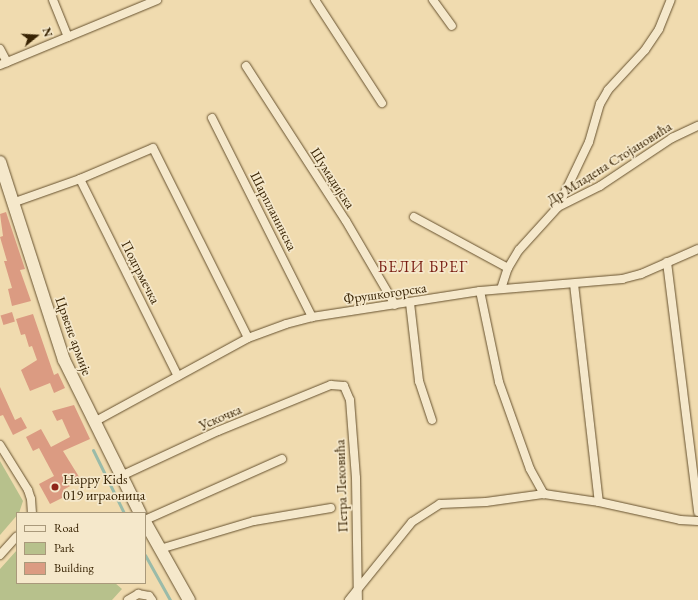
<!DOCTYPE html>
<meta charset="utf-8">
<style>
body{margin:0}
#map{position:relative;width:698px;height:600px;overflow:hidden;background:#f0dbaf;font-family:"EB Garamond",serif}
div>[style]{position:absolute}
.green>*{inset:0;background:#b7c18c}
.stream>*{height:3px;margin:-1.5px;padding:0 1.5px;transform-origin:1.5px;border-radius:1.5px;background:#9abba9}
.building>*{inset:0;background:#db9b82;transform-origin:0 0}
.roads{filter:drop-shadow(0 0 1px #66512e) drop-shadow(0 0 1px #66512e)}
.street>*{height:8px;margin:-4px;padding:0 4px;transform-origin:4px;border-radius:4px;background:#f5e8cb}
.secondary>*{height:12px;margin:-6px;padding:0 6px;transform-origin:6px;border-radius:6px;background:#f5e8cb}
.dots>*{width:11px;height:11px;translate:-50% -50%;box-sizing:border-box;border:2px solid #f5e8cb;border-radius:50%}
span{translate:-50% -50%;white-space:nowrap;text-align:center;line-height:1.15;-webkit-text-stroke:3.5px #f5e8cb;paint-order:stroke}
.street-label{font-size:14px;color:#382303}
.poi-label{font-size:14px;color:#382303}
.left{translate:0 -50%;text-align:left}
.quarter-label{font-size:16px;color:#7a1f14;letter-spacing:1px}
.legend{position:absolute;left:16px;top:512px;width:130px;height:72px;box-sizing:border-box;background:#f5e8cb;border:1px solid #a9997b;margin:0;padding:5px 7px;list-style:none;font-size:12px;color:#382303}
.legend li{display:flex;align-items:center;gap:8px;height:20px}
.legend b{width:20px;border:1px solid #a9997b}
.north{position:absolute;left:16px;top:16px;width:40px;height:40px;-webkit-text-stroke:3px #f5e8cb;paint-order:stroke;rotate:72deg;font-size:11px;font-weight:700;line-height:16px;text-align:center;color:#382303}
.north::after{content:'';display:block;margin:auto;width:14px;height:18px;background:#382303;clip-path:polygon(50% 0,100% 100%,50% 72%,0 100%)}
</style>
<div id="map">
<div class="green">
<div style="clip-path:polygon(0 461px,23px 501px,19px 513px,0 535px)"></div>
<div style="clip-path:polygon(17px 550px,17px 583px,115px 583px,122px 589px,112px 600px,0 600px,0 569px)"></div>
</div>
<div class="stream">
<div style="left:93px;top:450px;width:70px;rotate:63.8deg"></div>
<div style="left:145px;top:555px;width:51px;rotate:60.9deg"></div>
</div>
<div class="building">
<div style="clip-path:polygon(6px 212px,25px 269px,20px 270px,31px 301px,12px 306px,8px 289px,12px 288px,4px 261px,7px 261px,0 237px,3px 236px,0 214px)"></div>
<div style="left:12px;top:312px;width:10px;height:12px;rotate:73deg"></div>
<div style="clip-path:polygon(33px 314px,54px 375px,58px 373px,65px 388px,54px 393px,50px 383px,30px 391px,21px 370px,37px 360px,32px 346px,29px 347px,25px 334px,21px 335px,16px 319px)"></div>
<div style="clip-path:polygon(0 387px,15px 420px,21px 417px,27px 428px,13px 435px,3px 415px,0 416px)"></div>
<div style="clip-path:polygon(74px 405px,90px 439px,63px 451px,81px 480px,63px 490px,66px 496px,50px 504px,39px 484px,54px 476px,39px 448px,33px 451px,26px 437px,41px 429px,51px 447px,70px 437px,62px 419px,57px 421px,52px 411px)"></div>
</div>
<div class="roads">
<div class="street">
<div style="left:53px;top:0;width:40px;rotate:68deg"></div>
<div style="left:315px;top:0;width:123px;rotate:57deg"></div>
<div style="left:433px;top:0;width:32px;rotate:54deg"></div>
<div style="left:0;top:49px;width:15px;rotate:62deg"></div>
<div style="left:0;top:65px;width:170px;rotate:-22.5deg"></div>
<div style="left:246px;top:66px;width:184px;rotate:57.2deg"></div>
<div style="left:346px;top:221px;width:97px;rotate:59.7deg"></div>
<div style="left:212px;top:118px;width:223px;rotate:63.3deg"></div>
<div style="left:80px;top:179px;width:220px;rotate:63.6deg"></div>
<div style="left:15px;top:202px;width:69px;rotate:-19.5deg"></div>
<div style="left:80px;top:179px;width:79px;rotate:-23deg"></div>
<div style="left:153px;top:148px;width:212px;rotate:63.4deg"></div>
<div style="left:558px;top:207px;width:72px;rotate:-64.5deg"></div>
<div style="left:589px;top:142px;width:40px;rotate:-74deg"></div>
<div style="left:600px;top:104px;width:16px;rotate:-60deg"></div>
<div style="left:608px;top:90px;width:54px;rotate:-47.2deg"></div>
<div style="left:645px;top:50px;width:25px;rotate:-56deg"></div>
<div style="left:659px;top:29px;width:31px;rotate:-68deg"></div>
<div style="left:414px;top:217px;width:107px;rotate:28.5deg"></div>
<div style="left:667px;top:262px;width:252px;rotate:82.9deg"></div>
<div style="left:574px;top:284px;width:219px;rotate:83.5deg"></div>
<div style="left:501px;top:289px;width:22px;rotate:-72deg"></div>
<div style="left:508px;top:268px;width:21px;rotate:-59deg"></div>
<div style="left:519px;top:250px;width:58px;rotate:-47.8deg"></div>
<div style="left:558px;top:207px;width:47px;rotate:-26.6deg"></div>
<div style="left:600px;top:186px;width:87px;rotate:-33.7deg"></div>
<div style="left:672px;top:138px;width:29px;rotate:-25deg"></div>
<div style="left:480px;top:291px;width:93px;rotate:78.2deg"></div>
<div style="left:499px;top:382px;width:92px;rotate:70.4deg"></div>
<div style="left:530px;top:469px;width:29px;rotate:61deg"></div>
<div style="left:410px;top:303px;width:79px;rotate:83.4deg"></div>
<div style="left:419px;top:381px;width:41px;rotate:71.6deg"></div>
<div style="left:94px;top:422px;width:175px;rotate:-28.6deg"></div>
<div style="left:248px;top:338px;width:40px;rotate:-20.2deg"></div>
<div style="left:286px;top:324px;width:27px;rotate:-15deg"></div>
<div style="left:312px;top:317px;width:170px;rotate:-8.8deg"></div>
<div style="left:480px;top:291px;width:143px;rotate:-4.8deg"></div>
<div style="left:622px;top:279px;width:20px;rotate:-15deg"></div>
<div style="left:641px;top:274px;width:62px;rotate:-23.7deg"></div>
<div style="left:0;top:445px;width:53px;rotate:58.1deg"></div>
<div style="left:28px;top:490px;width:9px;rotate:72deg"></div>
<div style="left:31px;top:499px;width:14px;rotate:86deg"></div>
<div style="left:121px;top:476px;width:107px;rotate:-24.9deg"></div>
<div style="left:218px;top:431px;width:122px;rotate:-22.2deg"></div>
<div style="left:331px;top:385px;width:13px;rotate:4deg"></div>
<div style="left:344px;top:386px;width:15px;rotate:67deg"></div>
<div style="left:350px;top:400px;width:78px;rotate:85.6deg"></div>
<div style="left:356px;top:478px;width:122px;rotate:89.1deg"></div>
<div style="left:145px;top:520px;width:150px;rotate:-24deg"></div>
<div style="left:160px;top:549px;width:98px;rotate:-16.6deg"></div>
<div style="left:254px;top:521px;width:78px;rotate:-9.6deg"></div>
<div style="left:0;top:555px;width:25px;rotate:-48deg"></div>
<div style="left:128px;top:600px;width:12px;rotate:-31deg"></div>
<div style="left:138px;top:594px;width:11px;rotate:10deg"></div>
<div style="left:149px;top:596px;width:5px;rotate:53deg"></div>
<div style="left:349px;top:600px;width:100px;rotate:-51.1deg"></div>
<div style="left:412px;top:522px;width:33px;rotate:-33deg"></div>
<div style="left:440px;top:504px;width:46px;rotate:-2.5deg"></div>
<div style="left:486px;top:502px;width:59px;rotate:-7.9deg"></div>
<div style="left:544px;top:494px;width:56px;rotate:8.3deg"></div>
<div style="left:599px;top:502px;width:83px;rotate:12.5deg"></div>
<div style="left:680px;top:520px;width:18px;rotate:3deg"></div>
</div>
<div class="secondary">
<div style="left:0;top:162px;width:208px;rotate:72.1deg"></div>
<div style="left:64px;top:360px;width:171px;rotate:63.6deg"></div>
<div style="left:145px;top:522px;width:90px;rotate:60.6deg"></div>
</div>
</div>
<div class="dots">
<div style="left:55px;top:487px;background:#8f2418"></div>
</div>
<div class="street-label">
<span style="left:609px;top:163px;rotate:-32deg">Др Младена Стојановића</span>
<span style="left:333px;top:178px;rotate:57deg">Шумадијска</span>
<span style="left:274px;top:211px;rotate:63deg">Шарпланинска</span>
<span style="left:141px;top:272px;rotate:63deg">Подгрмечка</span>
<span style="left:385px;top:293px;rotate:-8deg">Фрушкогорска</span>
<span style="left:74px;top:336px;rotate:70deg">Црвене армије</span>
<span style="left:220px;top:417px;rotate:-23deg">Ускочка</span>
<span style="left:341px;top:486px;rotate:-92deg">Петра Лековића</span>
</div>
<div class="poi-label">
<span class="left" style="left:63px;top:487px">Happy Kids<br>019 играоница</span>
</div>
<div class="quarter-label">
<span style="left:423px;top:267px">БЕЛИ БРЕГ</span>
</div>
<ul class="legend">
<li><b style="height:5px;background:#f5e8cb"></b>Road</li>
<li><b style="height:11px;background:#b7c18c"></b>Park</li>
<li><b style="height:11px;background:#db9b82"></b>Building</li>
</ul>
<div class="north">N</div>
</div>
